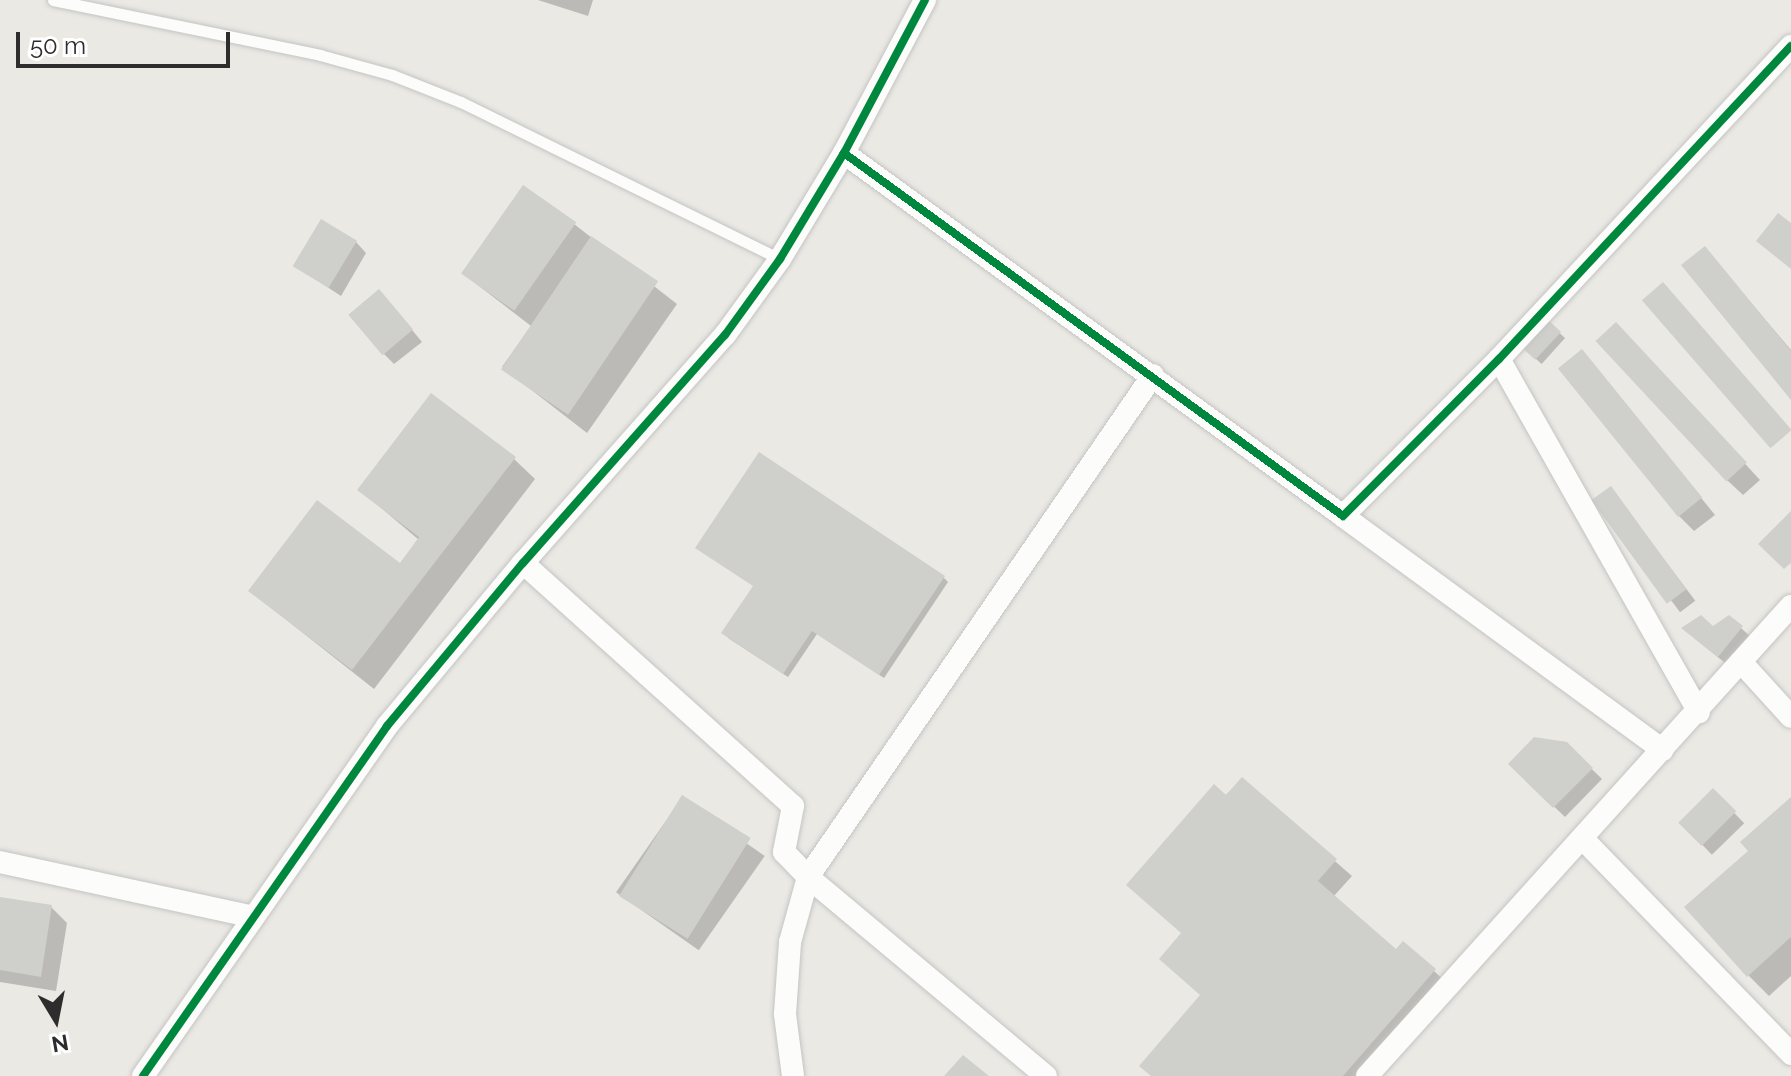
<!DOCTYPE html>
<style>
body{margin:0}
#map{position:relative;width:1791px;height:1076px;overflow:hidden;background:#eae9e4;font-family:Raleway,sans-serif}
div>[style]{position:absolute}
.shadow>*{inset:0;background:#0003;transform-origin:0 0}
.building>*{inset:0;background:#cfcfcb;transform-origin:0 0}
.roads{filter:drop-shadow(0 0 2px #c4c4c4) drop-shadow(0 0 2px #c4c4c4)}
.service>*{height:11px;margin:-5.5px;padding:0 5.5px;transform-origin:5.5px;border-radius:5.5px;background:#fcfcfb}
.minor>*{height:22px;margin:-11px;padding:0 11px;transform-origin:11px;border-radius:11px;background:#fcfcfb}
.cycleway>*{height:8px;margin:-4px;padding:0 4px;transform-origin:4px;border-radius:4px;background:#00873e}
span{translate:-50% -50%;white-space:nowrap;text-align:center;line-height:1.15;-webkit-text-stroke:7px #fff;paint-order:stroke}
.north{position:absolute;left:16px;top:980px;width:80px;height:80px;-webkit-text-stroke:6px #fff;paint-order:stroke;rotate:170deg;font-size:22px;font-weight:700;line-height:32px;text-align:center;color:#2d2d2d}
.north::after{content:'';display:block;margin:auto;width:28px;height:36px;background:#2d2d2d;clip-path:polygon(50% 0,100% 100%,50% 72%,0 100%)}
.scale{position:absolute;left:16px;top:32px;width:214px;height:36px;box-sizing:border-box;border:4px solid #2d2d2d;border-top:0;padding-left:10px;font-size:24px;line-height:28px;white-space:nowrap;color:#2d2d2d;-webkit-text-stroke:6px #fff;paint-order:stroke}
</style>
<div id="map">
<div class="shadow">
<div style="clip-path:polygon(538px 0,593px 0,588px 16px)"></div>
<div style="clip-path:polygon(574px 224px,677px 304px,587px 433px,502px 367px,531px 326px,462px 273px)"></div>
<div style="clip-path:polygon(356px 242px,366px 253px,341px 296px,295px 266px)"></div>
<div style="clip-path:polygon(1705px 249px,1791px 350px,1791px 397px)"></div>
<div style="left:1663px;top:284px;width:194px;height:24px;rotate:49deg"></div>
<div style="clip-path:polygon(389px 302px,422px 342px,394px 364px,384px 354px)"></div>
<div style="left:1545px;top:320px;width:27px;height:35px;rotate:42deg"></div>
<div style="clip-path:polygon(1631px 340px,1760px 480px,1743px 495px,1727px 480px)"></div>
<div style="clip-path:polygon(1582px 351px,1715px 515px,1694px 531px,1678px 515px)"></div>
<div style="clip-path:polygon(514px 459px,535px 479px,374px 689px,250px 591px,400px 566px,419px 540px,360px 490px)"></div>
<div style="left:1611px;top:489px;width:140px;height:19px;rotate:53deg"></div>
<div style="clip-path:polygon(944px 578px,948px 582px,884px 678px,817px 634px,788px 677px,728px 638px,754px 587px)"></div>
<div style="clip-path:polygon(1741px 628px,1752px 638px,1729px 666px,1694px 638px,1713px 629px)"></div>
<div style="clip-path:polygon(1566px 744px,1602px 779px,1565px 817px,1510px 764px)"></div>
<div style="clip-path:polygon(1242px 780px,1352px 876px,1333px 897px,1397px 952px,1434px 971px,1450px 986px,1372px 1076px,1152px 1076px,1202px 996px,1183px 934px,1129px 885px)"></div>
<div style="left:1713px;top:791px;width:45px;height:45px;rotate:46deg"></div>
<div style="left:682px;top:798px;width:101px;height:115px;rotate:35deg"></div>
<div style="clip-path:polygon(1791px 800px,1791px 976px,1769px 996px,1748px 975px,1751px 851px)"></div>
<div style="clip-path:polygon(0 899px,51px 907px,67px 923px,56px 991px,0 982px)"></div>
</div>
<div class="building">
<div style="left:523px;top:185px;width:65px;height:108px;rotate:35deg"></div>
<div style="clip-path:polygon(1778px 213px,1791px 223px,1791px 269px,1756px 241px)"></div>
<div style="left:321px;top:219px;width:42px;height:55px;rotate:31deg"></div>
<div style="left:591px;top:236px;width:81px;height:161px;rotate:34deg"></div>
<div style="clip-path:polygon(1705px 246px,1791px 351px,1791px 400px,1681px 265px)"></div>
<div style="left:1663px;top:282px;width:196px;height:28px;rotate:49deg"></div>
<div style="left:379px;top:289px;width:53px;height:40px;rotate:50deg"></div>
<div style="left:1545px;top:317px;width:22px;height:38px;rotate:43deg"></div>
<div style="left:1616px;top:322px;width:192px;height:28px;rotate:47deg"></div>
<div style="left:1582px;top:349px;width:191px;height:31px;rotate:51deg"></div>
<div style="clip-path:polygon(431px 393px,516px 457px,352px 670px,248px 591px,317px 500px,400px 563px,419px 537px,357px 490px)"></div>
<div style="clip-path:polygon(759px 452px,945px 576px,879px 675px,812px 631px,783px 674px,721px 633px,753px 586px,695px 548px)"></div>
<div style="left:1611px;top:486px;width:128px;height:24px;rotate:54deg"></div>
<div style="clip-path:polygon(1791px 511px,1791px 563px,1784px 569px,1758px 544px)"></div>
<div style="clip-path:polygon(1701px 615px,1713px 626px,1729px 615px,1743px 626px,1718px 657px,1681px 628px)"></div>
<div style="clip-path:polygon(1534px 737px,1567px 742px,1593px 768px,1553px 808px,1508px 764px)"></div>
<div style="clip-path:polygon(1242px 777px,1337px 859px,1318px 881px,1396px 949px,1403px 941px,1436px 969px,1343px 1076px,1151px 1076px,1139px 1066px,1200px 995px,1159px 959px,1181px 933px,1126px 885px,1214px 784px,1226px 795px)"></div>
<div style="left:1713px;top:788px;width:33px;height:49px;rotate:45deg"></div>
<div style="left:682px;top:795px;width:81px;height:119px;rotate:32deg"></div>
<div style="clip-path:polygon(1791px 797px,1791px 937px,1747px 977px,1684px 907px,1748px 851px,1740px 842px)"></div>
<div style="clip-path:polygon(0 897px,52px 905px,41px 977px,0 970px)"></div>
<div style="clip-path:polygon(963px 1055px,989px 1076px,944px 1076px)"></div>
</div>
<div class="roads">
<div class="service">
<div style="left:53px;top:0;width:273px;rotate:11.6deg"></div>
<div style="left:320px;top:55px;width:75px;rotate:15.5deg"></div>
<div style="left:392px;top:75px;width:74px;rotate:21.4deg"></div>
<div style="left:461px;top:102px;width:356px;rotate:26.2deg"></div>
</div>
<div class="minor">
<div style="left:844px;top:153px;width:617px;rotate:36.03deg"></div>
<div style="left:1343px;top:516px;width:221px;rotate:-45.2deg"></div>
<div style="left:1499px;top:359px;width:428px;rotate:-47deg"></div>
<div style="left:1499px;top:359px;width:406px;rotate:60.5deg"></div>
<div style="left:1343px;top:516px;width:396px;rotate:36.2deg"></div>
<div style="left:523px;top:563px;width:363px;rotate:42deg"></div>
<div style="left:793px;top:806px;width:47px;rotate:101.1deg"></div>
<div style="left:784px;top:852px;width:35px;rotate:46deg"></div>
<div style="left:808px;top:877px;width:310px;rotate:39.9deg"></div>
<div style="left:1741px;top:662px;width:74px;rotate:47.7deg"></div>
<div style="left:1582px;top:838px;width:301px;rotate:45.9deg"></div>
<div style="left:0;top:862px;width:256px;rotate:12.2deg"></div>
<div style="left:143px;top:1076px;width:427px;rotate:-55.1deg"></div>
<div style="left:387px;top:726px;width:212px;rotate:-50.2deg"></div>
<div style="left:523px;top:563px;width:305px;rotate:-48.5deg"></div>
<div style="left:725px;top:335px;width:94px;rotate:-54.1deg"></div>
<div style="left:780px;top:259px;width:124px;rotate:-58.9deg"></div>
<div style="left:844px;top:153px;width:173px;rotate:-62.1deg"></div>
<div style="left:793px;top:1076px;width:63px;rotate:-97.4deg"></div>
<div style="left:785px;top:1014px;width:72px;rotate:-86deg"></div>
<div style="left:790px;top:942px;width:67px;rotate:-74.5deg"></div>
<div style="left:808px;top:877px;width:609px;rotate:-55.5deg"></div>
<div style="left:1367px;top:1076px;width:633px;rotate:-47.95deg"></div>
</div>
</div>
<div class="cycleway">
<div style="left:844px;top:153px;width:617px;rotate:36.03deg"></div>
<div style="left:1343px;top:516px;width:221px;rotate:-45.2deg"></div>
<div style="left:1499px;top:359px;width:428px;rotate:-47deg"></div>
<div style="left:143px;top:1076px;width:427px;rotate:-55.1deg"></div>
<div style="left:387px;top:726px;width:212px;rotate:-50.2deg"></div>
<div style="left:523px;top:563px;width:305px;rotate:-48.5deg"></div>
<div style="left:725px;top:335px;width:94px;rotate:-54.1deg"></div>
<div style="left:780px;top:259px;width:124px;rotate:-58.9deg"></div>
<div style="left:844px;top:153px;width:173px;rotate:-62.1deg"></div>
</div>
<div class="north">N</div>
<div class="scale">50 m</div>
</div>
